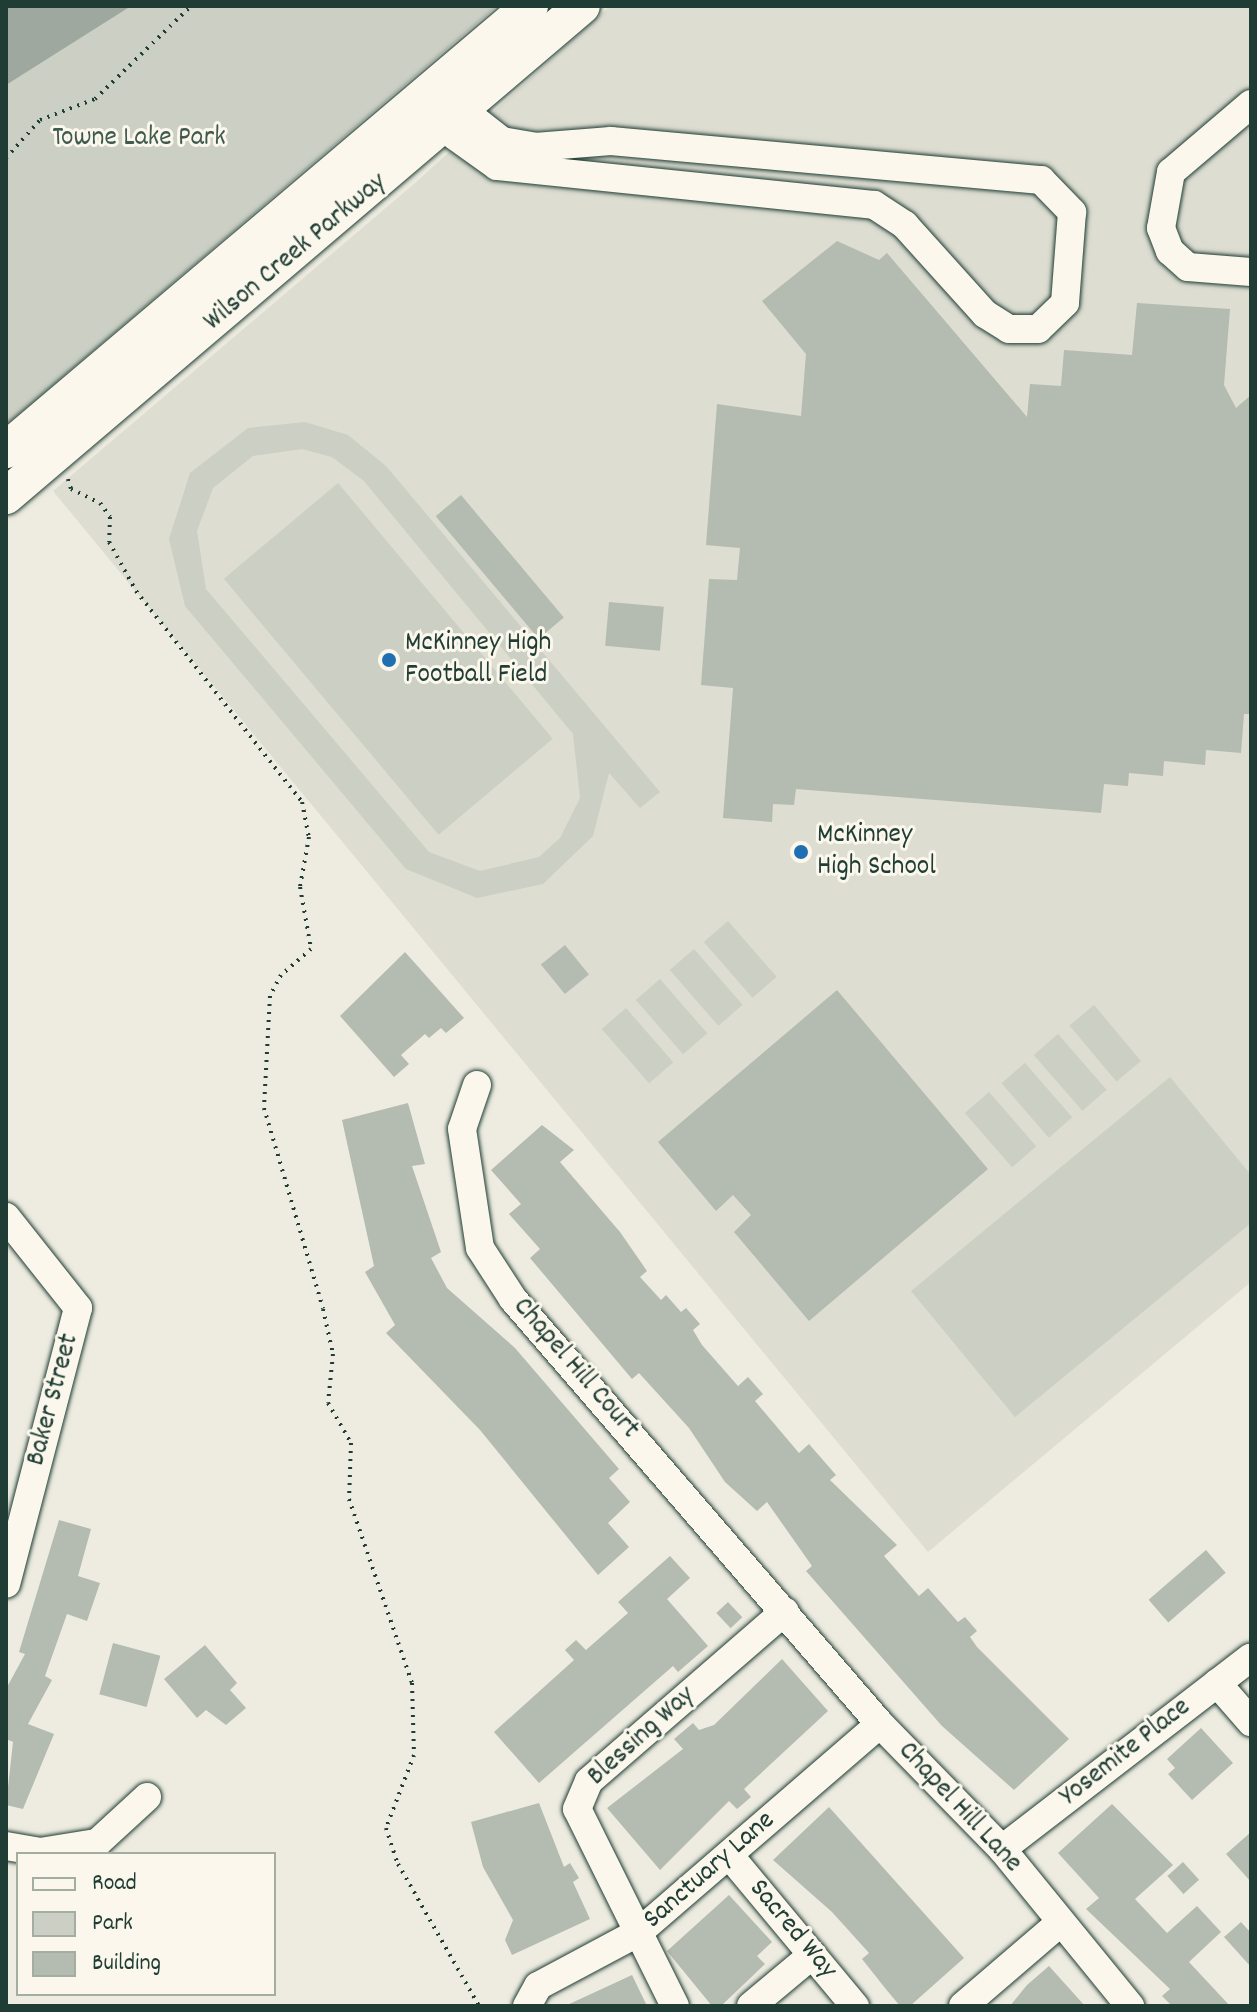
<!DOCTYPE html>
<style>
body{margin:0}
#map{position:relative;width:1257px;height:2012px;overflow:hidden;background:#eeece1;font-family:Dekko,sans-serif}
div>[style]{position:absolute}
.built>*{inset:0;background:#ddddd2}
.green>*{inset:0;background:#cbcfc4;transform-origin:0 0}
.water>*{inset:0;background:#9fa89f}
.building>*{inset:0;background:#b4bbb0;transform-origin:0 0}
.path>*{height:4px;margin-top:-2px;transform-origin:0;background:repeating-linear-gradient(90deg,#1f3d34 0 2px,transparent 0 8px)}
.roads{filter:drop-shadow(0 0 2px #1f3d34) drop-shadow(0 0 2px #1f3d34)}
.minor>*{height:28px;margin:-14px;padding:0 14px;transform-origin:14px;border-radius:14px;background:#fbf7ec}
.major>*{height:36px;margin:-18px;padding:0 18px;transform-origin:18px;border-radius:18px;background:#fbf7ec}
.dots>*{width:22px;height:22px;translate:-50% -50%;box-sizing:border-box;border:4px solid #fbf7ec;border-radius:50%}
span{translate:-50% -50%;white-space:nowrap;text-align:center;line-height:1.15;-webkit-text-stroke:6px #fbf7ec;paint-order:stroke}
.park-label{font-size:28px;color:#415a51}
.street-label{font-size:28px;color:#1f3d34}
.poi-label{font-size:28px;color:#1f3d34}
.left{translate:0 -50%;text-align:left}
.frame{position:absolute;inset:0;border:8px solid #1f3d34;pointer-events:none}
.legend{position:absolute;left:16px;top:1852px;width:260px;height:144px;box-sizing:border-box;background:#fbf7ec;border:2px solid #a3ada2;margin:0;padding:10px 14px;list-style:none;font-size:24px;color:#1f3d34}
.legend li{display:flex;align-items:center;gap:16px;height:40px}
.legend b{width:40px;border:2px solid #a3ada2}
</style>
<div id="map">
<div class="built">
<div style="clip-path:polygon(610px 6px,1251px 6px,1251px 1282px,928px 1552px,53px 491px,415px 183px)"></div>
</div>
<div class="green">
<div style="clip-path:polygon(6px 6px,497px 6px,6px 425px)"></div>
<div style="clip-path:polygon(evenodd,305px 422px,348px 435px,386px 466px,660px 792px,640px 808px,609px 773px,593px 836px,543px 884px,477px 898px,406px 869px,185px 606px,169px 539px,190px 473px,248px 428px,305px 422px,302px 449px,332px 457px,364px 481px,573px 734px,580px 798px,560px 838px,539px 857px,480px 871px,429px 852px,206px 589px,197px 531px,213px 488px,253px 456px,302px 449px)"></div>
<div style="left:338px;top:483px;width:334px;height:149px;rotate:50deg"></div>
<div style="left:728px;top:921px;width:74px;height:32px;rotate:49deg"></div>
<div style="left:694px;top:949px;width:74px;height:32px;rotate:49deg"></div>
<div style="left:660px;top:979px;width:72px;height:32px;rotate:49deg"></div>
<div style="left:1094px;top:1005px;width:73px;height:32px;rotate:50deg"></div>
<div style="left:626px;top:1008px;width:72px;height:32px;rotate:49deg"></div>
<div style="left:1058px;top:1034px;width:74px;height:32px;rotate:49deg"></div>
<div style="left:1025px;top:1063px;width:72px;height:31px;rotate:49deg"></div>
<div style="clip-path:polygon(1170px 1077px,1251px 1175px,1251px 1223px,1015px 1417px,911px 1291px)"></div>
<div style="left:989px;top:1092px;width:72px;height:32px;rotate:49deg"></div>
</div>
<div class="water">
<div style="clip-path:polygon(6px 6px,131px 6px,6px 85px)"></div>
</div>
<div class="building">
<div style="clip-path:polygon(837px 241px,879px 260px,887px 253px,1027px 417px,1030px 384px,1061px 386px,1064px 350px,1132px 355px,1137px 303px,1230px 309px,1224px 385px,1236px 408px,1251px 395px,1251px 714px,1244px 714px,1241px 753px,1206px 750px,1205px 765px,1164px 761px,1163px 776px,1129px 773px,1128px 786px,1104px 784px,1101px 813px,796px 789px,794px 805px,773px 804px,772px 822px,723px 818px,733px 688px,701px 685px,709px 579px,737px 580px,740px 548px,706px 545px,717px 404px,801px 416px,806px 354px,762px 301px)"></div>
<div style="left:461px;top:495px;width:160px;height:33px;rotate:50deg"></div>
<div style="left:609px;top:602px;width:55px;height:44px;rotate:5deg"></div>
<div style="left:565px;top:945px;width:38px;height:31px;rotate:51deg"></div>
<div style="clip-path:polygon(405px 952px,464px 1018px,446px 1033px,441px 1028px,429px 1038px,425px 1034px,401px 1055px,409px 1064px,394px 1077px,340px 1016px)"></div>
<div style="clip-path:polygon(837px 990px,988px 1169px,809px 1321px,734px 1232px,751px 1215px,733px 1195px,716px 1211px,658px 1142px)"></div>
<div style="clip-path:polygon(408px 1103px,425px 1164px,412px 1166px,441px 1252px,431px 1258px,447px 1288px,515px 1348px,619px 1469px,609px 1478px,630px 1502px,608px 1523px,629px 1547px,598px 1575px,480px 1430px,386px 1333px,395px 1325px,365px 1272px,374px 1266px,342px 1120px)"></div>
<div style="clip-path:polygon(542px 1125px,574px 1150px,560px 1162px,620px 1232px,647px 1271px,640px 1277px,661px 1300px,666px 1295px,681px 1312px,686px 1308px,700px 1324px,693px 1330px,702px 1345px,738px 1386px,748px 1377px,763px 1394px,755px 1401px,799px 1453px,809px 1444px,836px 1475px,830px 1480px,897px 1545px,884px 1556px,919px 1596px,928px 1588px,958px 1622px,965px 1617px,977px 1631px,970px 1637px,977px 1647px,1069px 1739px,1014px 1790px,942px 1726px,806px 1571px,812px 1566px,767px 1502px,757px 1511px,725px 1482px,689px 1428px,639px 1373px,632px 1379px,530px 1258px,540px 1249px,509px 1214px,521px 1204px,491px 1170px)"></div>
<div style="clip-path:polygon(59px 1520px,91px 1529px,78px 1576px,100px 1583px,87px 1621px,67px 1614px,45px 1676px,52px 1680px,28px 1724px,54px 1734px,23px 1809px,6px 1805px,13px 1742px,6px 1739px,6px 1689px,25px 1654px,19px 1652px)"></div>
<div style="left:1206px;top:1550px;width:30px;height:76px;rotate:49deg"></div>
<div style="clip-path:polygon(670px 1556px,690px 1578px,667px 1599px,708px 1646px,678px 1672px,673px 1666px,539px 1783px,494px 1732px,574px 1660px,565px 1650px,576px 1640px,586px 1650px,628px 1613px,618px 1602px)"></div>
<div style="left:728px;top:1602px;width:21px;height:16px;rotate:47deg"></div>
<div style="left:113px;top:1643px;width:49px;height:53px;rotate:15deg"></div>
<div style="clip-path:polygon(205px 1645px,237px 1683px,230px 1690px,246px 1708px,226px 1725px,206px 1710px,197px 1718px,164px 1679px)"></div>
<div style="clip-path:polygon(782px 1659px,828px 1711px,744px 1789px,751px 1797px,737px 1809px,729px 1801px,660px 1870px,607px 1808px,683px 1749px,674px 1739px,693px 1723px,699px 1730px,714px 1725px)"></div>
<div style="clip-path:polygon(1201px 1728px,1233px 1763px,1192px 1800px,1168px 1774px,1175px 1768px,1167px 1759px)"></div>
<div style="clip-path:polygon(539px 1803px,564px 1867px,570px 1863px,579px 1878px,573px 1882px,590px 1919px,512px 1955px,505px 1940px,513px 1920px,483px 1867px,471px 1822px)"></div>
<div style="clip-path:polygon(1112px 1804px,1173px 1865px,1135px 1899px,1167px 1933px,1197px 1906px,1221px 1932px,1189px 1962px,1230px 2006px,1172px 2006px,1162px 1996px,1170px 1989px,1086px 1909px,1099px 1898px,1058px 1853px)"></div>
<div style="clip-path:polygon(829px 1807px,964px 1958px,910px 2006px,900px 2006px,885px 1988px,862px 1959px,869px 1953px,832px 1912px,773px 1860px)"></div>
<div style="clip-path:polygon(1251px 1832px,1251px 1882px,1226px 1854px)"></div>
<div style="left:1183px;top:1862px;width:24px;height:21px;rotate:48deg"></div>
<div style="clip-path:polygon(729px 1895px,772px 1942px,757px 1956px,765px 1964px,721px 2006px,712px 2006px,667px 1951px)"></div>
<div style="clip-path:polygon(1241px 1922px,1251px 1933px,1251px 1967px,1224px 1937px)"></div>
<div style="clip-path:polygon(1049px 1966px,1085px 2006px,1010px 2006px,1027px 1985px)"></div>
<div style="clip-path:polygon(632px 1975px,647px 2006px,565px 2006px)"></div>
</div>
<div class="path">
<div style="left:6px;top:158px;width:51px;rotate:-48.2deg"></div>
<div style="left:40px;top:120px;width:59px;rotate:-20.9deg"></div>
<div style="left:95px;top:99px;width:134px;rotate:-44.1deg"></div>
<div style="left:68px;top:479px;width:10px;rotate:73deg"></div>
<div style="left:71px;top:489px;width:32px;rotate:26deg"></div>
<div style="left:100px;top:503px;width:17px;rotate:54deg"></div>
<div style="left:110px;top:517px;width:25px;rotate:92deg"></div>
<div style="left:109px;top:542px;width:56px;rotate:61.1deg"></div>
<div style="left:136px;top:591px;width:268px;rotate:51.8deg"></div>
<div style="left:302px;top:802px;width:36px;rotate:79deg"></div>
<div style="left:309px;top:837px;width:51px;rotate:100.2deg"></div>
<div style="left:300px;top:887px;width:63px;rotate:79.9deg"></div>
<div style="left:311px;top:949px;width:40px;rotate:139deg"></div>
<div style="left:281px;top:975px;width:24px;rotate:118deg"></div>
<div style="left:270px;top:996px;width:112px;rotate:93.1deg"></div>
<div style="left:264px;top:1108px;width:209px;rotate:73.6deg"></div>
<div style="left:323px;top:1309px;width:46px;rotate:77.5deg"></div>
<div style="left:333px;top:1354px;width:49px;rotate:95.8deg"></div>
<div style="left:328px;top:1403px;width:46px;rotate:60.1deg"></div>
<div style="left:351px;top:1443px;width:56px;rotate:92deg"></div>
<div style="left:349px;top:1499px;width:194px;rotate:71.1deg"></div>
<div style="left:412px;top:1683px;width:72px;rotate:88.4deg"></div>
<div style="left:414px;top:1755px;width:78px;rotate:111deg"></div>
<div style="left:386px;top:1828px;width:38px;rotate:72deg"></div>
<div style="left:398px;top:1864px;width:163px;rotate:60.3deg"></div>
</div>
<div class="roads">
<div class="minor">
<div style="left:1251px;top:104px;width:105px;rotate:139.6deg"></div>
<div style="left:1171px;top:172px;width:57px;rotate:100.1deg"></div>
<div style="left:1161px;top:228px;width:25px;rotate:69deg"></div>
<div style="left:1170px;top:251px;width:24px;rotate:42deg"></div>
<div style="left:1188px;top:267px;width:63px;rotate:4.5deg"></div>
<div style="left:474px;top:119px;width:36px;rotate:38deg"></div>
<div style="left:502px;top:141px;width:34px;rotate:10deg"></div>
<div style="left:535px;top:147px;width:76px;rotate:-4.5deg"></div>
<div style="left:611px;top:141px;width:432px;rotate:5.2deg"></div>
<div style="left:1041px;top:180px;width:45px;rotate:45.9deg"></div>
<div style="left:1072px;top:212px;width:91px;rotate:94.4deg"></div>
<div style="left:1065px;top:303px;width:37px;rotate:136deg"></div>
<div style="left:1038px;top:329px;width:29px;rotate:180deg"></div>
<div style="left:1009px;top:329px;width:28px;rotate:-148deg"></div>
<div style="left:985px;top:314px;width:120px;rotate:-132deg"></div>
<div style="left:905px;top:225px;width:37px;rotate:-147deg"></div>
<div style="left:874px;top:205px;width:379px;rotate:-174.1deg"></div>
<div style="left:497px;top:166px;width:52px;rotate:-144.5deg"></div>
<div style="left:455px;top:136px;width:15px;rotate:-101deg"></div>
<div style="left:452px;top:121px;width:22px;rotate:-5deg"></div>
<div style="left:477px;top:1085px;width:46px;rotate:108.8deg"></div>
<div style="left:462px;top:1129px;width:120px;rotate:81.4deg"></div>
<div style="left:480px;top:1248px;width:61px;rotate:57.1deg"></div>
<div style="left:513px;top:1299px;width:562px;rotate:49.19deg"></div>
<div style="left:880px;top:1724px;width:175px;rotate:45.7deg"></div>
<div style="left:1002px;top:1849px;width:203px;rotate:50.8deg"></div>
<div style="left:6px;top:1217px;width:116px;rotate:51.6deg"></div>
<div style="left:78px;top:1308px;width:285px;rotate:104.6deg"></div>
<div style="left:1217px;top:1683px;width:52px;rotate:48.9deg"></div>
<div style="left:6px;top:1846px;width:35px;rotate:10deg"></div>
<div style="left:40px;top:1852px;width:58px;rotate:-9deg"></div>
<div style="left:97px;top:1843px;width:68px;rotate:-42.6deg"></div>
<div style="left:1002px;top:1849px;width:314px;rotate:-37.6deg"></div>
<div style="left:729px;top:1855px;width:197px;rotate:50.2deg"></div>
<div style="left:527px;top:2006px;width:23px;rotate:-61deg"></div>
<div style="left:538px;top:1986px;width:115px;rotate:-28.1deg"></div>
<div style="left:639px;top:1932px;width:318px;rotate:-40.8deg"></div>
<div style="left:675px;top:2006px;width:220px;rotate:-116.4deg"></div>
<div style="left:577px;top:1809px;width:30px;rotate:-67deg"></div>
<div style="left:589px;top:1781px;width:259px;rotate:-40.9deg"></div>
<div style="left:751px;top:2006px;width:80px;rotate:-39.9deg"></div>
<div style="left:963px;top:2006px;width:128px;rotate:-40.6deg"></div>
</div>
<div class="major">
<div style="left:6px;top:450px;width:687px;rotate:-40.28deg"></div>
<div style="left:6px;top:496px;width:756px;rotate:-40.39deg"></div>
</div>
</div>
<div class="dots">
<div style="left:389px;top:660px;background:#1f6fb2"></div>
<div style="left:801px;top:852px;background:#1f6fb2"></div>
</div>
<div class="park-label">
<span style="left:139px;top:139px">Towne Lake Park</span>
</div>
<div class="street-label">
<span style="left:296px;top:253px;rotate:-40deg">Wilson Creek Parkway</span>
<span style="left:575px;top:1369px;rotate:49deg">Chapel Hill Court</span>
<span style="left:54px;top:1400px;rotate:-75deg">Baker Street</span>
<span style="left:642px;top:1737px;rotate:-42deg">Blessing Way</span>
<span style="left:1126px;top:1753px;rotate:-38deg">Yosemite Place</span>
<span style="left:959px;top:1808px;rotate:47deg">Chapel Hill Lane</span>
<span style="left:710px;top:1871px;rotate:-41deg">Sanctuary Lane</span>
<span style="left:792px;top:1930px;rotate:50deg">Sacred Way</span>
</div>
<div class="poi-label">
<span class="left" style="left:405px;top:660px">McKinney High<br>Football Field</span>
<span class="left" style="left:817px;top:852px">McKinney<br>High School</span>
</div>
<div class="frame"></div>
<ul class="legend">
<li><b style="height:10px;background:#fbf7ec"></b>Road</li>
<li><b style="height:22px;background:#cbcfc4"></b>Park</li>
<li><b style="height:22px;background:#b4bbb0"></b>Building</li>
</ul>
</div>
